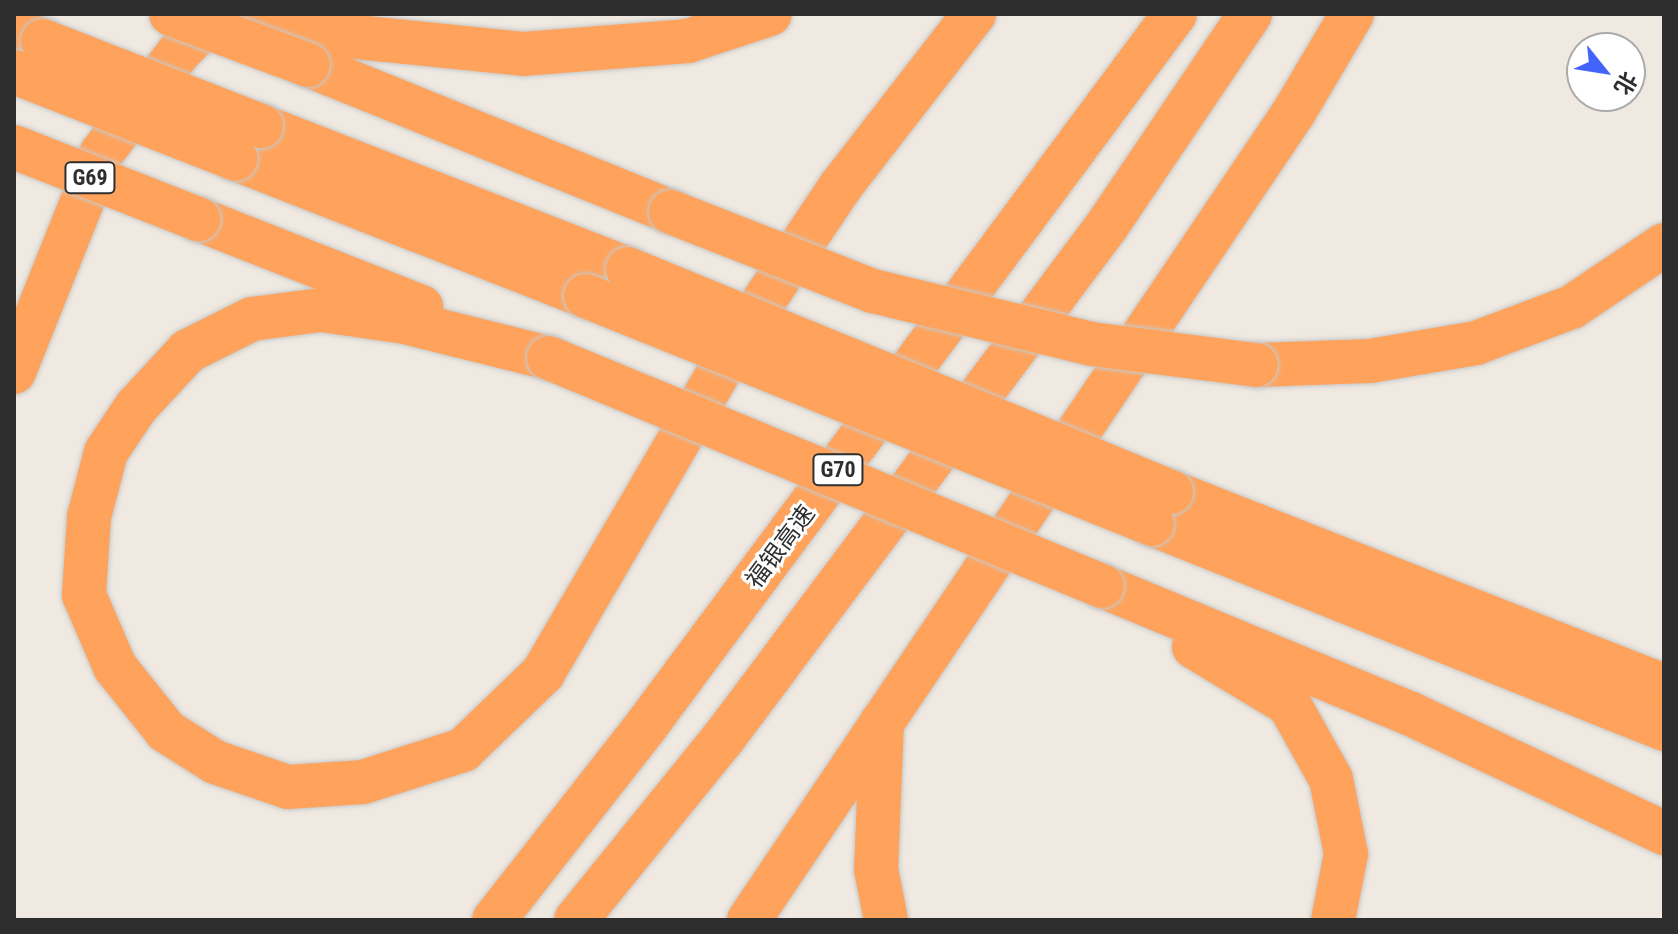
<!DOCTYPE html>
<meta charset="utf-8">
<style>
body{margin:0}
#map{position:relative;width:1678px;height:934px;overflow:hidden;background:#efe9e1;font-family:"Roboto Condensed","Noto Sans SC",sans-serif}
div>[style]{position:absolute}
.roads{filter:drop-shadow(0 0 2px #c9c9c9) drop-shadow(0 0 2px #c9c9c9)}
.highway>*{height:44px;margin:-22px;padding:0 22px;transform-origin:22px;border-radius:22px;background:#ffa35c}
.bridges{filter:drop-shadow(0 0 2px #c9c9c9) drop-shadow(0 0 2px #c9c9c9)}
.highway-bridge>*{height:44px;margin:-22px;padding:0 22px;transform-origin:22px;border-radius:22px;background:#ffa35c}
span{translate:-50% -50%;white-space:nowrap;text-align:center;line-height:1.15;-webkit-text-stroke:6px #fff;paint-order:stroke}
.shield-label span{padding:2px 6px;background:#fff;border:2px solid;border-radius:6px;-webkit-text-stroke-width:0}
.shield-label{font-size:22px;color:#2e2e2e;font-weight:700}
.street-label{font-size:24px;color:#2e2e2e}
.frame{position:absolute;inset:0;border:16px solid #2e2e2e;pointer-events:none}
.north{position:absolute;left:1566px;top:32px;width:80px;height:80px;box-sizing:border-box;background:#fff;border:2px solid #ababab;border-radius:50%;rotate:120deg;font-size:22px;font-weight:700;line-height:32px;text-align:center;color:#2e2e2e}
.north::after{content:'';display:block;margin:auto;width:28px;height:36px;background:#4264fb;clip-path:polygon(50% 0,100% 100%,50% 72%,0 100%)}
</style>
<div id="map">
<div class="roads">
<div class="highway">
<div style="left:232px;top:14px;width:97px;rotate:11.9deg"></div>
<div style="left:327px;top:34px;width:197px;rotate:5.8deg"></div>
<div style="left:523px;top:54px;width:166px;rotate:-4.5deg"></div>
<div style="left:688px;top:41px;width:86px;rotate:-18.2deg"></div>
<div style="left:14px;top:29px;width:31px;rotate:22deg"></div>
<div style="left:308px;top:65px;width:392px;rotate:22deg"></div>
<div style="left:261px;top:126px;width:394px;rotate:21.3deg"></div>
<div style="left:236px;top:159px;width:376px;rotate:21.4deg"></div>
<div style="left:198px;top:219px;width:240px;rotate:21.5deg"></div>
<div style="left:549px;top:358px;width:148px;rotate:-166deg"></div>
<div style="left:405px;top:322px;width:85px;rotate:-171.9deg"></div>
<div style="left:321px;top:310px;width:70px;rotate:172.6deg"></div>
<div style="left:252px;top:319px;width:72px;rotate:153.4deg"></div>
<div style="left:188px;top:351px;width:76px;rotate:132.9deg"></div>
<div style="left:136px;top:407px;width:54px;rotate:123.7deg"></div>
<div style="left:106px;top:452px;width:67px;rotate:104.7deg"></div>
<div style="left:89px;top:517px;width:78px;rotate:93.7deg"></div>
<div style="left:84px;top:595px;width:78px;rotate:66.7deg"></div>
<div style="left:115px;top:667px;width:82px;rotate:51.4deg"></div>
<div style="left:166px;top:731px;width:58px;rotate:32.3deg"></div>
<div style="left:215px;top:762px;width:77px;rotate:18.9deg"></div>
<div style="left:288px;top:787px;width:75px;rotate:-3.8deg"></div>
<div style="left:363px;top:782px;width:105px;rotate:-17.7deg"></div>
<div style="left:463px;top:750px;width:111px;rotate:-43.9deg"></div>
<div style="left:543px;top:673px;width:388px;rotate:-59.7deg"></div>
<div style="left:739px;top:338px;width:182px;rotate:-56.2deg"></div>
<div style="left:840px;top:187px;width:219px;rotate:-52.2deg"></div>
<div style="left:1256px;top:365px;width:114px;rotate:-2deg"></div>
<div style="left:1370px;top:361px;width:108px;rotate:-9.6deg"></div>
<div style="left:1476px;top:343px;width:103px;rotate:-20.6deg"></div>
<div style="left:1572px;top:307px;width:111px;rotate:-34deg"></div>
<div style="left:14px;top:372px;width:235px;rotate:-68.2deg"></div>
<div style="left:101px;top:154px;width:128px;rotate:-52.6deg"></div>
<div style="left:179px;top:52px;width:54px;rotate:-45deg"></div>
<div style="left:1171px;top:492px;width:530px;rotate:21.48deg"></div>
<div style="left:1152px;top:524px;width:552px;rotate:21.82deg"></div>
<div style="left:1102px;top:586px;width:334px;rotate:22.5deg"></div>
<div style="left:1411px;top:714px;width:280px;rotate:25.2deg"></div>
<div style="left:1194px;top:647px;width:111px;rotate:31deg"></div>
<div style="left:1289px;top:704px;width:86px;rotate:60.8deg"></div>
<div style="left:1331px;top:779px;width:76px;rotate:78.7deg"></div>
<div style="left:1346px;top:854px;width:67px;rotate:101.1deg"></div>
<div style="left:882px;top:722px;width:147px;rotate:92.3deg"></div>
<div style="left:876px;top:869px;width:52px;rotate:78.9deg"></div>
<div style="left:494px;top:920px;width:246px;rotate:-51.9deg"></div>
<div style="left:646px;top:726px;width:887px;rotate:-53.39deg"></div>
<div style="left:576px;top:920px;width:232px;rotate:-51deg"></div>
<div style="left:722px;top:740px;width:641px;rotate:-53.18deg"></div>
<div style="left:1106px;top:227px;width:257px;rotate:-55.9deg"></div>
<div style="left:749px;top:920px;width:975px;rotate:-56deg"></div>
<div style="left:1294px;top:112px;width:114px;rotate:-59.4deg"></div>
</div>
</div>
<div class="bridges">
<div class="highway-bridge">
<div style="left:171px;top:14px;width:146px;rotate:20.4deg"></div>
<div style="left:43px;top:41px;width:234px;rotate:21.3deg"></div>
<div style="left:14px;top:72px;width:238px;rotate:21.4deg"></div>
<div style="left:14px;top:147px;width:198px;rotate:21.4deg"></div>
<div style="left:671px;top:212px;width:217px;rotate:21.4deg"></div>
<div style="left:873px;top:291px;width:225px;rotate:13.6deg"></div>
<div style="left:1092px;top:344px;width:165px;rotate:7.3deg"></div>
<div style="left:628px;top:269px;width:587px;rotate:22.33deg"></div>
<div style="left:586px;top:296px;width:610px;rotate:21.94deg"></div>
<div style="left:549px;top:358px;width:598px;rotate:22.41deg"></div>
</div>
</div>
<div class="shield-label">
<span style="left:90px;top:178px">G69</span>
<span style="left:838px;top:470px">G70</span>
</div>
<div class="street-label">
<span style="left:781px;top:547px;rotate:-53deg">福银高速</span>
</div>
<div class="frame"></div>
<div class="north">北</div>
</div>
